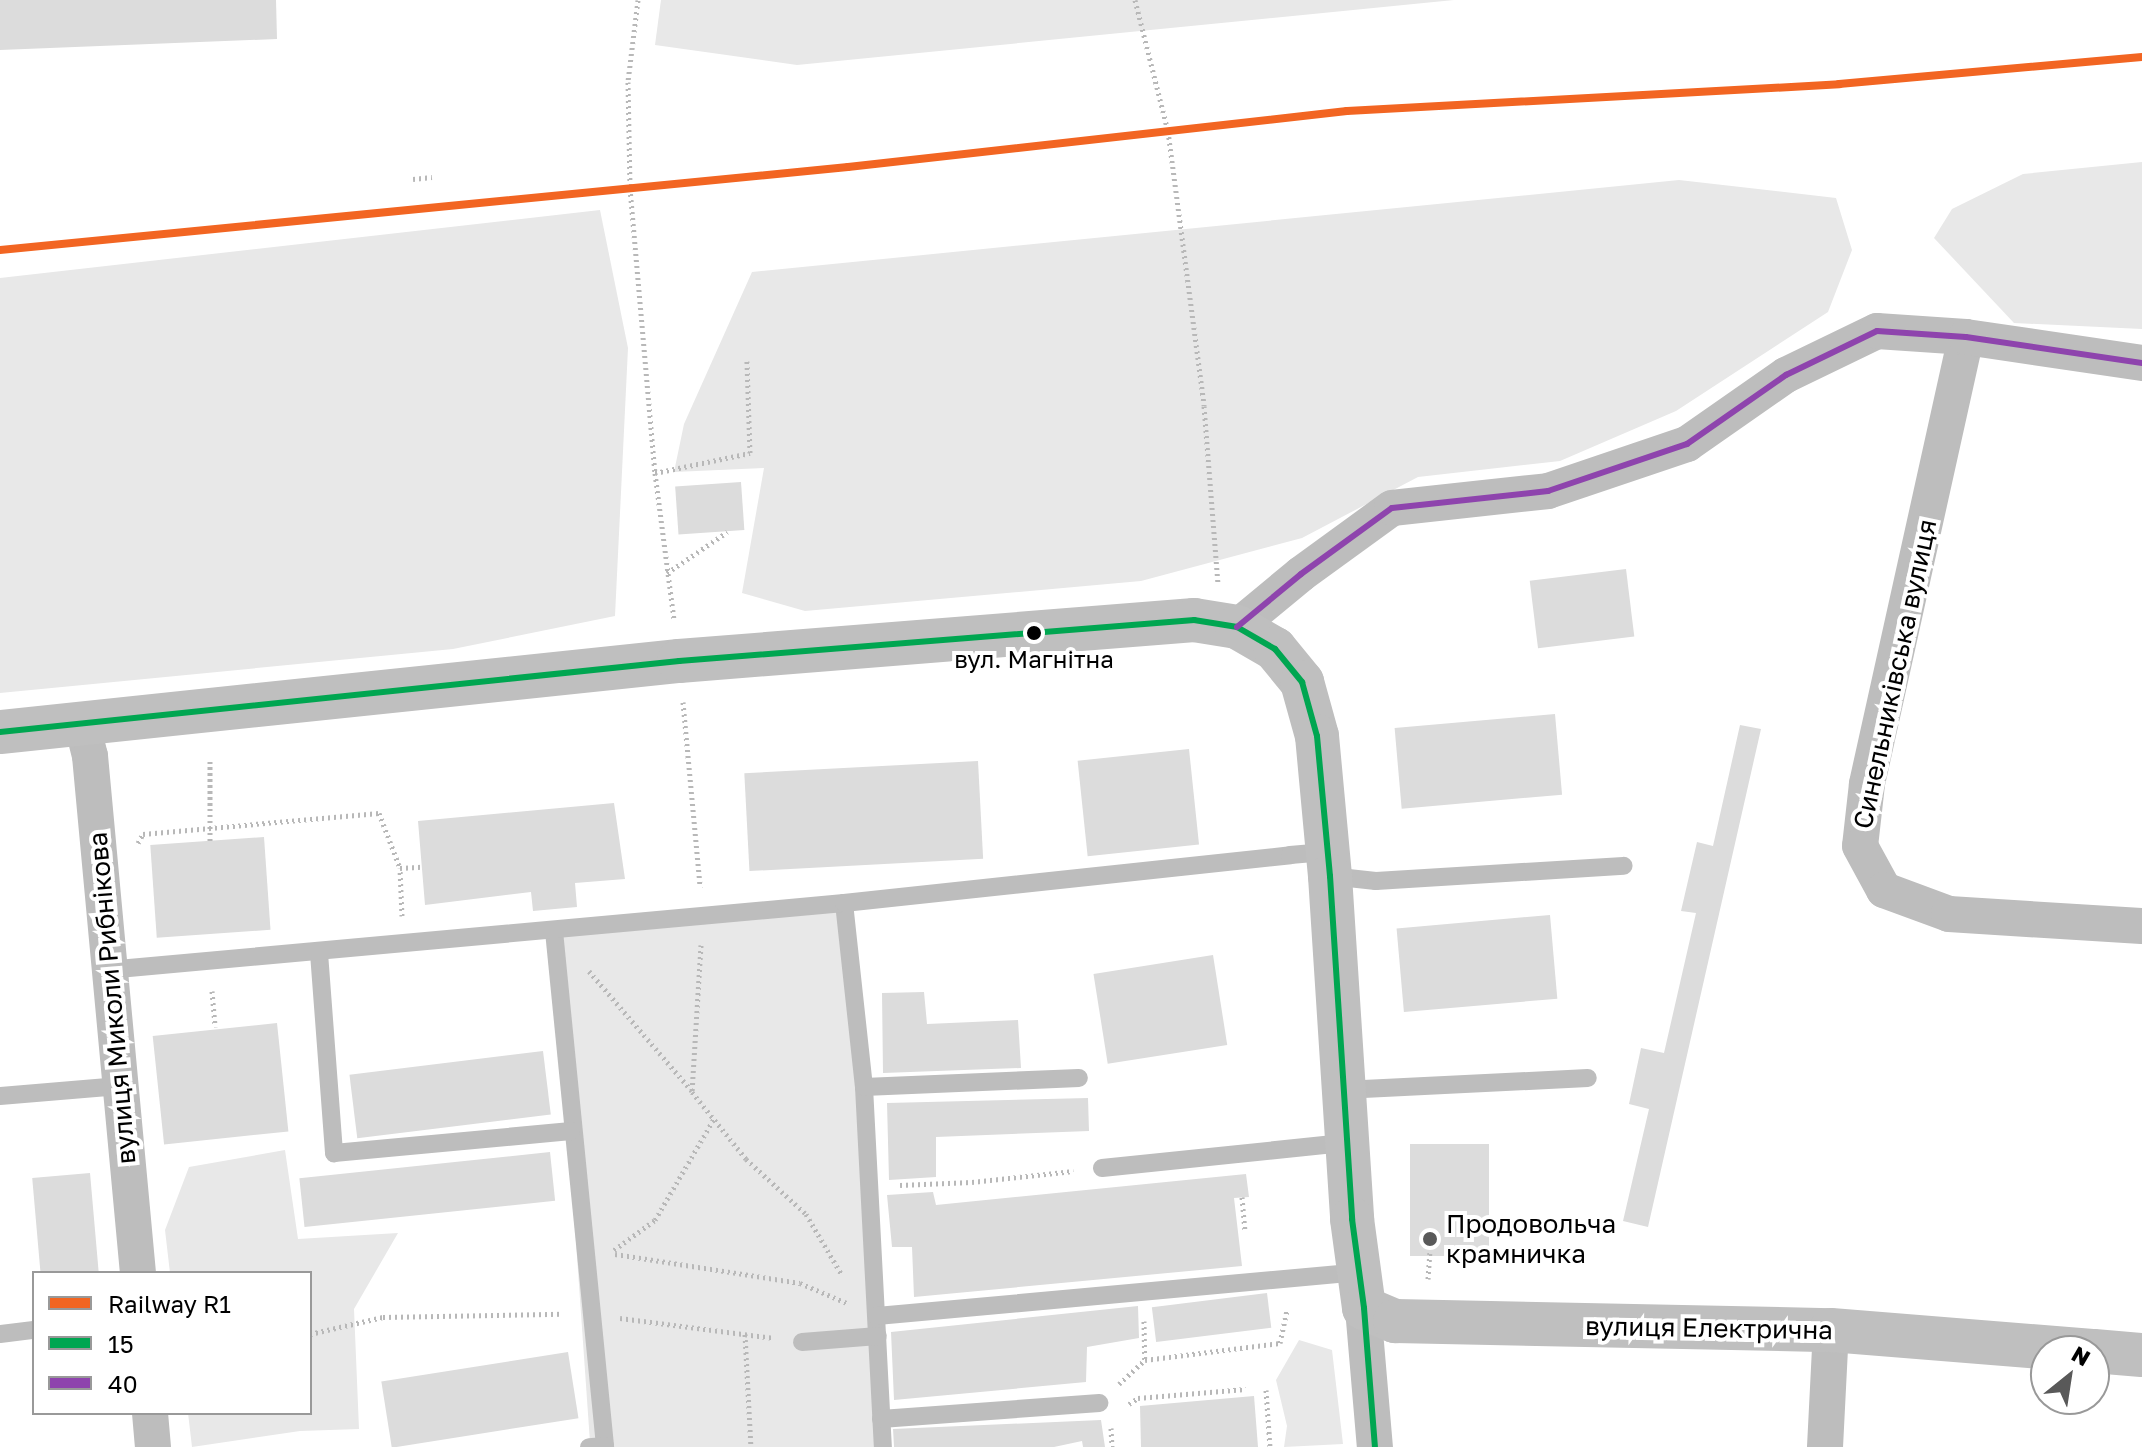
<!DOCTYPE html>
<meta charset="utf-8">
<style>
body{margin:0}
#map{position:relative;width:2142px;height:1447px;overflow:hidden;background:#fff;font-family:"Golos Text",sans-serif}
div>[style]{position:absolute}
.green>*{inset:0;background:#e8e8e8;transform-origin:0 0}
.building>*{inset:0;background:#dcdcdc;transform-origin:0 0}
.path>*{height:5px;margin-top:-2.5px;transform-origin:0;background:repeating-linear-gradient(90deg,#b8b8b8 0 2px,transparent 0 6px)}
.lane>*{height:18px;margin:-9px;padding:0 9px;transform-origin:9px;border-radius:9px;background:#bdbdbd}
.street>*{height:36px;margin:-18px;padding:0 18px;transform-origin:18px;border-radius:18px;background:#bdbdbd}
.secondary>*{height:44px;margin:-22px;padding:0 22px;transform-origin:22px;border-radius:22px;background:#bfbfbf}
.bus-1>*{height:6px;margin:-3px;padding:0 3px;transform-origin:3px;border-radius:3px;background:#00a651}
.bus-2>*{height:6px;margin:-3px;padding:0 3px;transform-origin:3px;border-radius:3px;background:#8e44ad}
.rail-1>*{height:8px;margin:-4px;padding:0 4px;transform-origin:4px;border-radius:4px;background:#f26522}
.dots>*{width:22px;height:22px;translate:-50% -50%;box-sizing:border-box;border:4px solid #fff;border-radius:50%}
span{translate:-50% -50%;white-space:nowrap;text-align:center;line-height:1.15;-webkit-text-stroke:8px #fff;paint-order:stroke}
.bus-label{font-size:24px;color:#000}
.street-label{font-size:26px;color:#000}
.poi-label{font-size:26px;color:#000}
.left{translate:0 -50%;text-align:left}
.legend{position:absolute;left:32px;top:1271px;width:280px;height:144px;box-sizing:border-box;background:#fff;border:2px solid #999;margin:0;padding:10px 14px;list-style:none;font-size:24px;color:#000}
.legend li{display:flex;align-items:center;gap:16px;height:40px}
.legend b{width:40px;border:2px solid #999}
.north{position:absolute;left:2030px;top:1335px;width:80px;height:80px;box-sizing:border-box;background:#fff;border:2px solid #999;border-radius:50%;rotate:30deg;font-size:22px;font-weight:700;line-height:32px;text-align:center;color:#000}
.north::after{content:'';display:block;margin:auto;width:28px;height:36px;background:#595959;clip-path:polygon(50% 0,100% 100%,50% 72%,0 100%)}
</style>
<div id="map">
<div class="green">
<div style="clip-path:polygon(661px 0,1454px 0,797px 65px,655px 45px)"></div>
<div style="clip-path:polygon(2142px 162px,2142px 329px,2014px 323px,1934px 238px,1952px 209px,2023px 174px)"></div>
<div style="clip-path:polygon(1679px 180px,1836px 198px,1852px 250px,1828px 312px,1676px 411px,1560px 461px,1418px 477px,1302px 538px,1141px 581px,805px 611px,742px 593px,764px 468px,674px 472px,684px 424px,752px 272px)"></div>
<div style="clip-path:polygon(600px 210px,628px 348px,615px 616px,453px 649px,0 693px,0 278px)"></div>
<div style="left:844px;top:903px;width:545px;height:291px;rotate:86deg"></div>
<div style="clip-path:polygon(285px 1150px,298px 1239px,398px 1233px,354px 1309px,359px 1429px,300px 1431px,192px 1447px,188px 1413px,310px 1413px,310px 1273px,170px 1273px,165px 1230px,189px 1167px)"></div>
<div style="clip-path:polygon(1299px 1340px,1332px 1350px,1343px 1444px,1284px 1447px,1287px 1426px,1276px 1380px)"></div>
</div>
<div class="building">
<div style="clip-path:polygon(0 0,276px 0,277px 39px,0 50px)"></div>
<div style="left:741px;top:482px;width:48px;height:66px;rotate:86deg"></div>
<div style="left:1626px;top:569px;width:68px;height:97px;rotate:83deg"></div>
<div style="left:1555px;top:714px;width:81px;height:161px;rotate:85deg"></div>
<div style="clip-path:polygon(1740px 725px,1761px 729px,1648px 1227px,1623px 1221px,1649px 1109px,1629px 1104px,1641px 1048px,1664px 1053px,1696px 913px,1681px 911px,1697px 842px,1713px 846px)"></div>
<div style="left:1189px;top:749px;width:96px;height:112px;rotate:84deg"></div>
<div style="left:978px;top:761px;width:98px;height:234px;rotate:87deg"></div>
<div style="clip-path:polygon(614px 803px,625px 879px,575px 883px,577px 907px,533px 911px,531px 892px,425px 905px,418px 821px)"></div>
<div style="left:264px;top:837px;width:93px;height:114px;rotate:86deg"></div>
<div style="left:1550px;top:915px;width:84px;height:154px;rotate:85deg"></div>
<div style="left:1213px;top:955px;width:91px;height:121px;rotate:81deg"></div>
<div style="clip-path:polygon(924px 992px,927px 1024px,1018px 1020px,1021px 1068px,883px 1073px,882px 993px)"></div>
<div style="left:277px;top:1023px;width:109px;height:125px;rotate:84deg"></div>
<div style="left:543px;top:1051px;width:64px;height:195px;rotate:83deg"></div>
<div style="clip-path:polygon(1088px 1098px,1089px 1131px,936px 1137px,936px 1177px,889px 1180px,887px 1103px)"></div>
<div style="left:1489px;top:1144px;width:112px;height:79px;rotate:90deg"></div>
<div style="left:550px;top:1152px;width:49px;height:252px;rotate:84deg"></div>
<div style="left:90px;top:1173px;width:100px;height:58px;rotate:85deg"></div>
<div style="clip-path:polygon(1246px 1174px,1249px 1197px,1234px 1198px,1242px 1266px,914px 1297px,912px 1247px,892px 1247px,887px 1195px,933px 1192px,936px 1205px)"></div>
<div style="left:1267px;top:1293px;width:35px;height:116px;rotate:83deg"></div>
<div style="clip-path:polygon(1138px 1306px,1139px 1338px,1087px 1347px,1086px 1382px,894px 1400px,891px 1332px)"></div>
<div style="left:568px;top:1352px;width:67px;height:189px;rotate:81deg"></div>
<div style="clip-path:polygon(1254px 1396px,1258px 1447px,1141px 1447px,1140px 1406px)"></div>
<div style="clip-path:polygon(1101px 1420px,1105px 1447px,1083px 1447px,1082px 1441px,1054px 1447px,894px 1447px,893px 1429px)"></div>
</div>
<div class="path">
<div style="left:638px;top:0;width:83px;rotate:97deg"></div>
<div style="left:628px;top:82px;width:106px;rotate:88.9deg"></div>
<div style="left:630px;top:188px;width:286px;rotate:85deg"></div>
<div style="left:655px;top:473px;width:148px;rotate:82.6deg"></div>
<div style="left:1135px;top:0;width:135px;rotate:75.9deg"></div>
<div style="left:1168px;top:131px;width:277px;rotate:82.5deg"></div>
<div style="left:1204px;top:406px;width:178px;rotate:85.5deg"></div>
<div style="left:413px;top:179px;width:19px;rotate:-6deg"></div>
<div style="left:655px;top:473px;width:97px;rotate:-11.9deg"></div>
<div style="left:750px;top:453px;width:92px;rotate:-91.9deg"></div>
<div style="left:667px;top:573px;width:73px;rotate:-34.3deg"></div>
<div style="left:683px;top:702px;width:186px;rotate:84.7deg"></div>
<div style="left:210px;top:841px;width:83px;rotate:-90deg"></div>
<div style="left:138px;top:843px;width:10px;rotate:-61deg"></div>
<div style="left:143px;top:834px;width:237px;rotate:-5.1deg"></div>
<div style="left:379px;top:813px;width:59px;rotate:69.1deg"></div>
<div style="left:402px;top:916px;width:48px;rotate:-92.4deg"></div>
<div style="left:400px;top:868px;width:22px;rotate:-3deg"></div>
<div style="left:701px;top:945px;width:147px;rotate:93.5deg"></div>
<div style="left:692px;top:1092px;width:86px;rotate:51.1deg"></div>
<div style="left:746px;top:1159px;width:81px;rotate:42.5deg"></div>
<div style="left:806px;top:1214px;width:71px;rotate:59.5deg"></div>
<div style="left:589px;top:971px;width:158px;rotate:49.4deg"></div>
<div style="left:212px;top:991px;width:36px;rotate:85deg"></div>
<div style="left:900px;top:1185px;width:72px;rotate:-2.4deg"></div>
<div style="left:972px;top:1182px;width:102px;rotate:-6.2deg"></div>
<div style="left:1242px;top:1197px;width:34px;rotate:85deg"></div>
<div style="left:614px;top:1250px;width:51px;rotate:-36.2deg"></div>
<div style="left:655px;top:1220px;width:119px;rotate:-59.8deg"></div>
<div style="left:615px;top:1254px;width:187px;rotate:8.9deg"></div>
<div style="left:800px;top:1283px;width:51px;rotate:23.1deg"></div>
<div style="left:1428px;top:1279px;width:27px;rotate:-86deg"></div>
<div style="left:620px;top:1318px;width:154px;rotate:7.4deg"></div>
<div style="left:1144px;top:1321px;width:39px;rotate:89deg"></div>
<div style="left:310px;top:1334px;width:75px;rotate:-13.1deg"></div>
<div style="left:383px;top:1317px;width:180px;rotate:-1deg"></div>
<div style="left:745px;top:1334px;width:113px;rotate:87deg"></div>
<div style="left:1119px;top:1384px;width:35px;rotate:-43deg"></div>
<div style="left:1145px;top:1360px;width:136px;rotate:-7.2deg"></div>
<div style="left:1280px;top:1343px;width:35px;rotate:-78deg"></div>
<div style="left:1266px;top:1390px;width:57px;rotate:86deg"></div>
<div style="left:1129px;top:1404px;width:11px;rotate:-34deg"></div>
<div style="left:1138px;top:1398px;width:108px;rotate:-4.8deg"></div>
<div style="left:1111px;top:1428px;width:19px;rotate:87deg"></div>
</div>
<div class="lane">
<div style="left:844px;top:903px;width:185px;rotate:83.8deg"></div>
<div style="left:864px;top:1087px;width:361px;rotate:87deg"></div>
<div style="left:554px;top:931px;width:518px;rotate:84.34deg"></div>
<div style="left:605px;top:1446px;width:16px;rotate:176deg"></div>
<div style="left:319px;top:953px;width:201px;rotate:85.7deg"></div>
<div style="left:334px;top:1153px;width:238px;rotate:-5.3deg"></div>
<div style="left:107px;top:970px;width:740px;rotate:-5.19deg"></div>
<div style="left:844px;top:903px;width:449px;rotate:-6.1deg"></div>
<div style="left:1290px;top:855px;width:38px;rotate:-5deg"></div>
<div style="left:1328px;top:852px;width:24px;rotate:85deg"></div>
<div style="left:1330px;top:876px;width:46px;rotate:6.2deg"></div>
<div style="left:1376px;top:881px;width:248px;rotate:-3.5deg"></div>
<div style="left:864px;top:1087px;width:215px;rotate:-2.4deg"></div>
<div style="left:1343px;top:1090px;width:245px;rotate:-2.8deg"></div>
<div style="left:0;top:1096px;width:120px;rotate:-4.8deg"></div>
<div style="left:1102px;top:1168px;width:245px;rotate:-5.9deg"></div>
<div style="left:877px;top:1316px;width:484px;rotate:-5.2deg"></div>
<div style="left:0;top:1334px;width:34px;rotate:-7deg"></div>
<div style="left:802px;top:1342px;width:76px;rotate:-4.5deg"></div>
<div style="left:881px;top:1419px;width:219px;rotate:-4.2deg"></div>
</div>
<div class="street">
<div style="left:1966px;top:337px;width:458px;rotate:102.5deg"></div>
<div style="left:1867px;top:784px;width:62px;rotate:96.4deg"></div>
<div style="left:1860px;top:846px;width:50px;rotate:61.4deg"></div>
<div style="left:1884px;top:890px;width:69px;rotate:20.3deg"></div>
<div style="left:1949px;top:914px;width:193px;rotate:3.6deg"></div>
<div style="left:1237px;top:627px;width:83px;rotate:-39.6deg"></div>
<div style="left:1301px;top:574px;width:112px;rotate:-36deg"></div>
<div style="left:1392px;top:508px;width:157px;rotate:-6.2deg"></div>
<div style="left:1548px;top:491px;width:147px;rotate:-18.7deg"></div>
<div style="left:1687px;top:444px;width:121px;rotate:-34.9deg"></div>
<div style="left:1786px;top:375px;width:101px;rotate:-25.8deg"></div>
<div style="left:1877px;top:331px;width:89px;rotate:3.9deg"></div>
<div style="left:1966px;top:337px;width:178px;rotate:8.4deg"></div>
<div style="left:82px;top:724px;width:33px;rotate:76deg"></div>
<div style="left:90px;top:756px;width:519px;rotate:84.7deg"></div>
<div style="left:1361px;top:1285px;width:163px;rotate:85.1deg"></div>
<div style="left:150px;top:1413px;width:34px;rotate:85deg"></div>
<div style="left:1825px;top:1447px;width:117px;rotate:-87.1deg"></div>
</div>
<div class="secondary">
<div style="left:0;top:732px;width:683px;rotate:-5.97deg"></div>
<div style="left:679px;top:661px;width:517px;rotate:-4.55deg"></div>
<div style="left:1194px;top:620px;width:44px;rotate:9.2deg"></div>
<div style="left:1237px;top:627px;width:44px;rotate:30.1deg"></div>
<div style="left:1275px;top:649px;width:43px;rotate:50.7deg"></div>
<div style="left:1302px;top:682px;width:56px;rotate:74.5deg"></div>
<div style="left:1317px;top:736px;width:141px;rotate:84.7deg"></div>
<div style="left:1330px;top:876px;width:344px;rotate:86.3deg"></div>
<div style="left:1352px;top:1219px;width:90px;rotate:82.3deg"></div>
<div style="left:1364px;top:1308px;width:34px;rotate:23deg"></div>
<div style="left:1395px;top:1321px;width:436px;rotate:1.2deg"></div>
<div style="left:1831px;top:1330px;width:262px;rotate:4.6deg"></div>
<div style="left:2094px;top:1351px;width:48px;rotate:4.8deg"></div>
</div>
<div class="bus-1">
<div style="left:0;top:732px;width:683px;rotate:-5.97deg"></div>
<div style="left:679px;top:661px;width:517px;rotate:-4.55deg"></div>
<div style="left:1194px;top:620px;width:44px;rotate:9.2deg"></div>
<div style="left:1237px;top:627px;width:44px;rotate:30.1deg"></div>
<div style="left:1275px;top:649px;width:43px;rotate:50.7deg"></div>
<div style="left:1302px;top:682px;width:56px;rotate:74.5deg"></div>
<div style="left:1317px;top:736px;width:141px;rotate:84.7deg"></div>
<div style="left:1330px;top:876px;width:344px;rotate:86.3deg"></div>
<div style="left:1352px;top:1219px;width:90px;rotate:82.3deg"></div>
<div style="left:1364px;top:1308px;width:139px;rotate:85.5deg"></div>
</div>
<div class="bus-2">
<div style="left:1237px;top:627px;width:83px;rotate:-39.6deg"></div>
<div style="left:1301px;top:574px;width:112px;rotate:-36deg"></div>
<div style="left:1392px;top:508px;width:157px;rotate:-6.2deg"></div>
<div style="left:1548px;top:491px;width:147px;rotate:-18.7deg"></div>
<div style="left:1687px;top:444px;width:121px;rotate:-34.9deg"></div>
<div style="left:1786px;top:375px;width:101px;rotate:-25.8deg"></div>
<div style="left:1877px;top:331px;width:89px;rotate:3.9deg"></div>
<div style="left:1966px;top:337px;width:178px;rotate:8.4deg"></div>
</div>
<div class="rail-1">
<div style="left:0;top:250px;width:852px;rotate:-5.59deg"></div>
<div style="left:848px;top:167px;width:502px;rotate:-6.4deg"></div>
<div style="left:1347px;top:111px;width:493px;rotate:-3.1deg"></div>
<div style="left:1839px;top:84px;width:304px;rotate:-5.1deg"></div>
</div>
<div class="dots">
<div style="left:1034px;top:633px;background:#000"></div>
<div style="left:1430px;top:1239px;background:#595959"></div>
</div>
<div class="bus-label">
<span style="left:1034px;top:659px">вул. Магнітна</span>
</div>
<div class="street-label">
<span style="left:1895px;top:674px;rotate:-78deg">Синельниківська вулиця</span>
<span style="left:112px;top:998px;rotate:-95deg">вулиця Миколи Рибнікова</span>
<span style="left:1709px;top:1328px;rotate:1deg">вулиця Електрична</span>
</div>
<div class="poi-label">
<span class="left" style="left:1446px;top:1239px">Продовольча<br>крамничка</span>
</div>
<ul class="legend">
<li><b style="height:10px;background:#f26522"></b>Railway R1</li>
<li><b style="height:10px;background:#00a651"></b>15</li>
<li><b style="height:10px;background:#8e44ad"></b>40</li>
</ul>
<div class="north">N</div>
</div>
